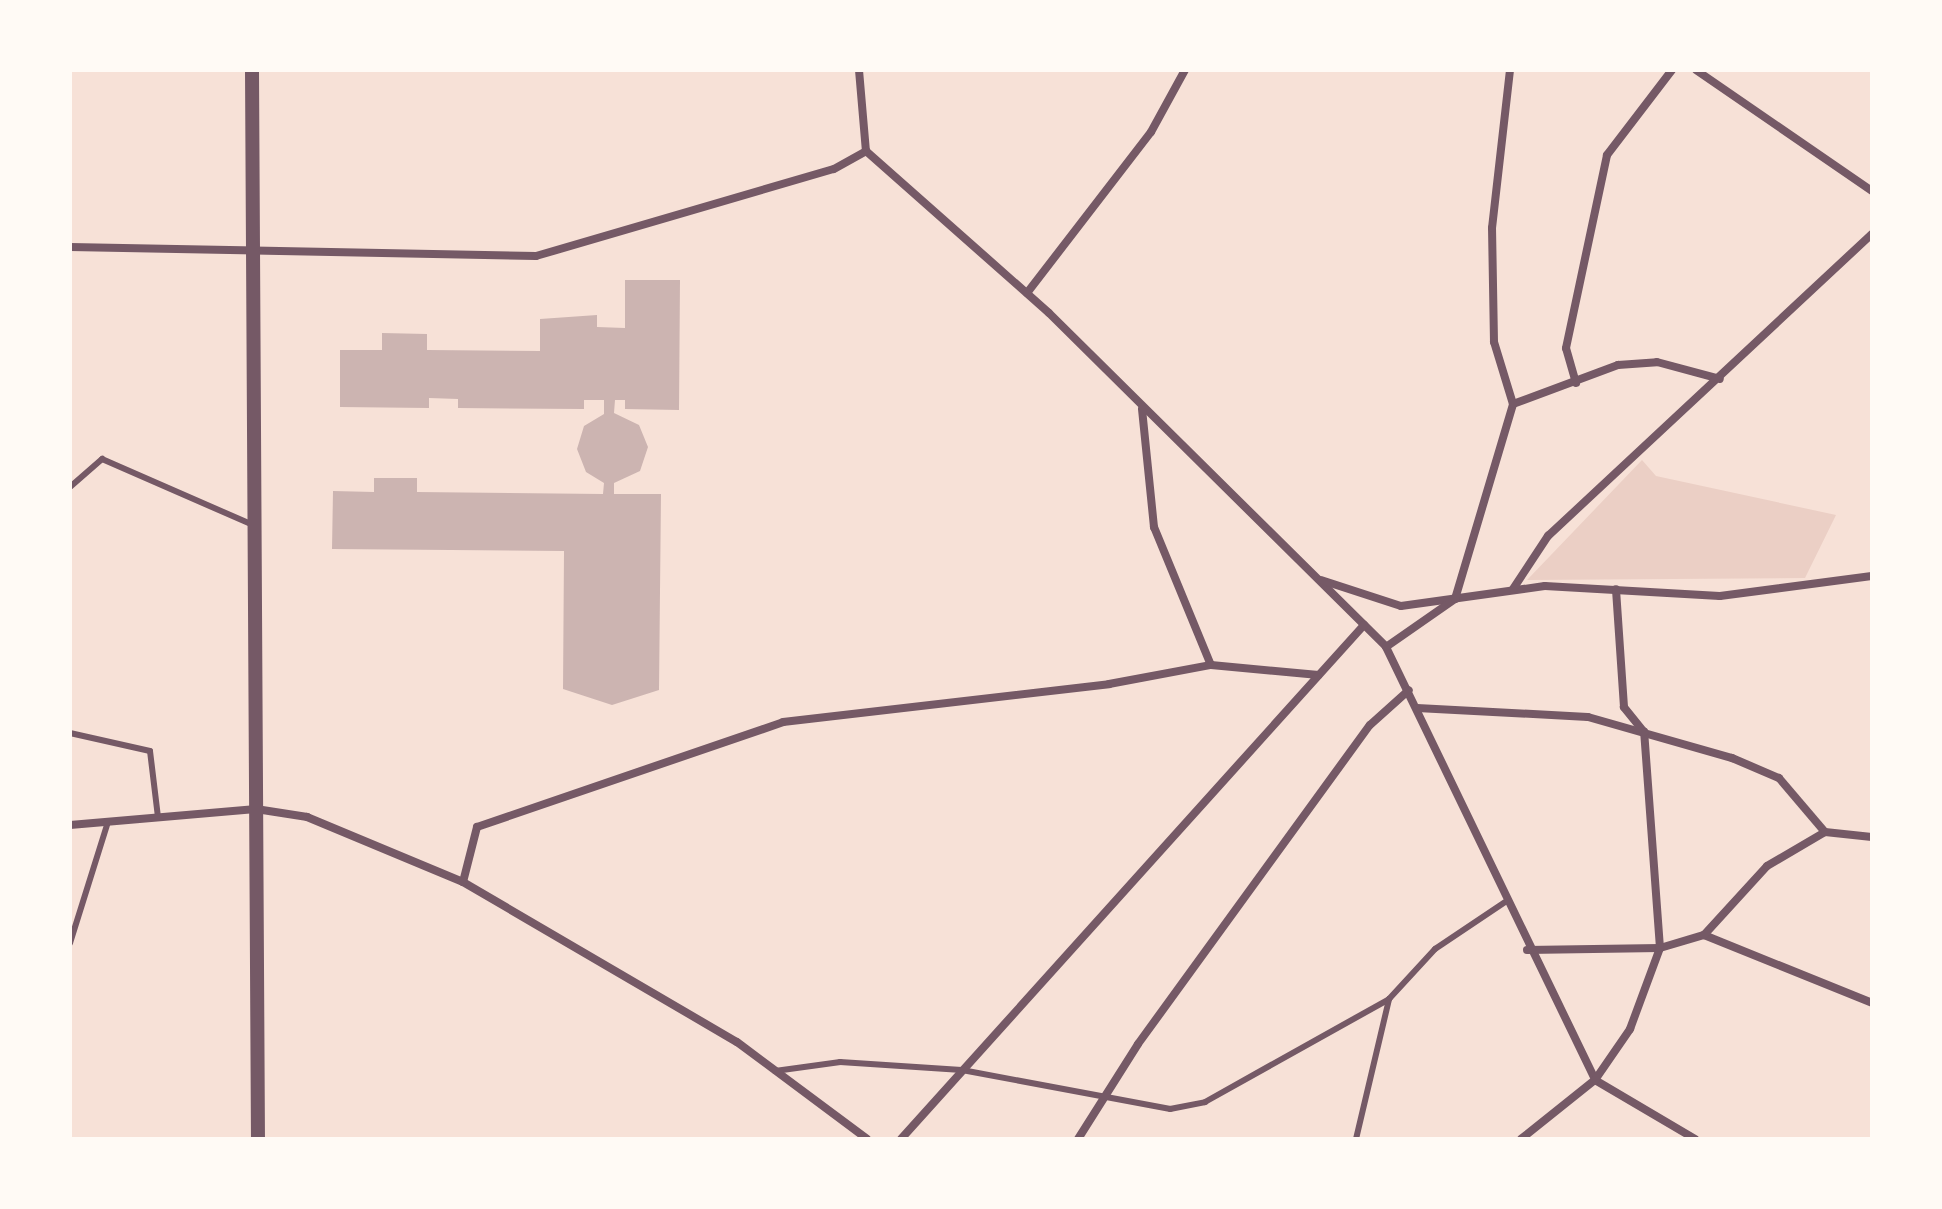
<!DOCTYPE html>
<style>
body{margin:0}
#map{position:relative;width:1942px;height:1209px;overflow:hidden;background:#f7e1d7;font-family:"IBM Plex Serif",serif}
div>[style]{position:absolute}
.green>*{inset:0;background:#ebcfc5}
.building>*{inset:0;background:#ccb4b1}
.service>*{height:6px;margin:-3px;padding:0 3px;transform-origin:3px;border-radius:3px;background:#755966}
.minor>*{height:8px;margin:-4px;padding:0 4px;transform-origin:4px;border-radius:4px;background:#755966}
.tertiary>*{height:14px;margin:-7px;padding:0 7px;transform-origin:7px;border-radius:7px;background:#755966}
span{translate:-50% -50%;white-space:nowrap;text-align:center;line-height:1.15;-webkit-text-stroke:6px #fffaf5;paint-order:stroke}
.frame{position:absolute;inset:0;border:72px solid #fffaf5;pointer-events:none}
</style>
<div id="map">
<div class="green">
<div style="clip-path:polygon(1642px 460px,1656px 476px,1836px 515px,1805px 578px,1527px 580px)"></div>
</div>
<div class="building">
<div style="clip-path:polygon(625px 280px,680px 280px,679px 410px,625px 409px,625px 400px,615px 400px,614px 413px,639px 425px,648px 447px,640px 471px,614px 483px,614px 494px,661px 494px,659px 690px,612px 705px,563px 689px,564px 551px,332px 549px,333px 491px,374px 492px,374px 478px,417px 478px,417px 492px,603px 494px,604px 483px,586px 472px,577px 449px,584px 426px,604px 414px,604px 400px,584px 400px,584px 409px,458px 408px,458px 399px,429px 398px,429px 408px,340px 407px,340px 350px,382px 350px,382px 333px,427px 334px,427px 350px,540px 351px,540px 319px,597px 315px,597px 327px,625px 328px)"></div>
</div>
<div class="service">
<div style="left:70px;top:487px;width:43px;rotate:-41.2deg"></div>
<div style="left:102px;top:459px;width:165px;rotate:23.6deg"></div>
<div style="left:70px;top:733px;width:82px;rotate:12.7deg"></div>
<div style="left:150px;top:751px;width:66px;rotate:83.1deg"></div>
<div style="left:70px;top:943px;width:127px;rotate:-72.6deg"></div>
<div style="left:775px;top:1071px;width:66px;rotate:-7.9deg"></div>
<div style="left:840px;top:1062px;width:122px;rotate:3.8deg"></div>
<div style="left:962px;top:1070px;width:212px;rotate:10.6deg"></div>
<div style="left:1170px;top:1109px;width:36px;rotate:-11deg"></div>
<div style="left:1205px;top:1102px;width:211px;rotate:-29.2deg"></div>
<div style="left:1356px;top:1139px;width:144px;rotate:-76.7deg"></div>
<div style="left:1389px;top:999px;width:68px;rotate:-47.4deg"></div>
<div style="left:1435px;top:949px;width:84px;rotate:-33.9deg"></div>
</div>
<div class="minor">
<div style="left:859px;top:70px;width:81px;rotate:85.1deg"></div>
<div style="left:866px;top:151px;width:244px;rotate:41.5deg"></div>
<div style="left:1049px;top:313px;width:474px;rotate:44.7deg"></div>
<div style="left:1386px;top:647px;width:481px;rotate:64.2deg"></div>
<div style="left:1595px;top:1080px;width:116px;rotate:30.5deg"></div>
<div style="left:1696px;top:70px;width:214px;rotate:34.5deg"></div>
<div style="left:70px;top:247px;width:466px;rotate:1.1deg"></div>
<div style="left:536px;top:256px;width:310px;rotate:-16.3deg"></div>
<div style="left:834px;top:169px;width:37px;rotate:-29deg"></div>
<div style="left:1027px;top:293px;width:203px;rotate:-52.4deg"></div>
<div style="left:1151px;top:132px;width:71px;rotate:-61.3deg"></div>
<div style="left:1576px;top:383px;width:36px;rotate:-106deg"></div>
<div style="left:1566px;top:348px;width:197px;rotate:-78deg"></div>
<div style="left:1607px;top:155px;width:107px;rotate:-52.6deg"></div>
<div style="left:1513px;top:404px;width:112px;rotate:-20.4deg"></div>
<div style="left:1618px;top:365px;width:39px;rotate:-4deg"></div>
<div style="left:1657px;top:362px;width:65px;rotate:15.1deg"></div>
<div style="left:1142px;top:409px;width:119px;rotate:84.2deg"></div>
<div style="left:1154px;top:527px;width:149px;rotate:67.6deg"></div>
<div style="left:1321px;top:580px;width:84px;rotate:18deg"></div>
<div style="left:1401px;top:606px;width:145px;rotate:-7.9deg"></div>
<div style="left:1545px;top:586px;width:175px;rotate:3.3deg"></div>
<div style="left:1720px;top:596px;width:153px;rotate:-7.5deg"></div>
<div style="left:1513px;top:589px;width:64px;rotate:-56.6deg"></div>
<div style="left:1548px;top:536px;width:443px;rotate:-43deg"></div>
<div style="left:1386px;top:647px;width:84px;rotate:-34.8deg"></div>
<div style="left:1455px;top:599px;width:203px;rotate:-73.4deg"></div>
<div style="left:1513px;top:404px;width:65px;rotate:-107deg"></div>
<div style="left:1494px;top:342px;width:114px;rotate:-91deg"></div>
<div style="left:1492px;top:228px;width:159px;rotate:-83.5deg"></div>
<div style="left:1417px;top:708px;width:171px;rotate:3deg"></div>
<div style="left:1588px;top:717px;width:150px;rotate:15.9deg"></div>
<div style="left:1732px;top:758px;width:51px;rotate:23.1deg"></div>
<div style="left:1779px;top:778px;width:71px;rotate:49.6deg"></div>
<div style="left:70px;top:825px;width:187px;rotate:-4.9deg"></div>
<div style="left:256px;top:809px;width:52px;rotate:8.9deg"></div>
<div style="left:307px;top:817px;width:169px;rotate:22.6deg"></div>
<div style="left:463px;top:882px;width:317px;rotate:30.3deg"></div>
<div style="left:737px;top:1042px;width:162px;rotate:36.7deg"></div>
<div style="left:463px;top:882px;width:57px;rotate:-75.7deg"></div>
<div style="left:477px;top:827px;width:324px;rotate:-18.9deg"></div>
<div style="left:783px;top:722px;width:328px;rotate:-6.6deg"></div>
<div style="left:1109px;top:684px;width:104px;rotate:-10.6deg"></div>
<div style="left:1211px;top:665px;width:108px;rotate:5.3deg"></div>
<div style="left:1704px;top:935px;width:181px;rotate:22deg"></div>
<div style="left:1527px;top:950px;width:133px;rotate:-0.9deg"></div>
<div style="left:1660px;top:948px;width:46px;rotate:-16.5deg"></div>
<div style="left:1704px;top:935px;width:93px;rotate:-47.6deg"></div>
<div style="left:1767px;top:866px;width:67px;rotate:-30.4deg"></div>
<div style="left:1825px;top:832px;width:47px;rotate:6.1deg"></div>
<div style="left:901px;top:1139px;width:692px;rotate:-47.99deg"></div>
<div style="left:1078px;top:1139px;width:112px;rotate:-57.7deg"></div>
<div style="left:1138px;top:1044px;width:394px;rotate:-54deg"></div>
<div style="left:1370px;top:725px;width:52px;rotate:-41.9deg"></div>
<div style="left:1521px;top:1139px;width:95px;rotate:-38.6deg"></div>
<div style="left:1595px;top:1080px;width:62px;rotate:-55.5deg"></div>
<div style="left:1630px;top:1029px;width:86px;rotate:-69.7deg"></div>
<div style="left:1660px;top:948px;width:217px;rotate:-94.2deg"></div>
<div style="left:1644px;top:732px;width:32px;rotate:-129deg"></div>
<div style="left:1624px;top:707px;width:118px;rotate:-93.9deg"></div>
</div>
<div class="tertiary">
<div style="left:252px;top:70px;width:1069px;rotate:89.68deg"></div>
</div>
<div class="frame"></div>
</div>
